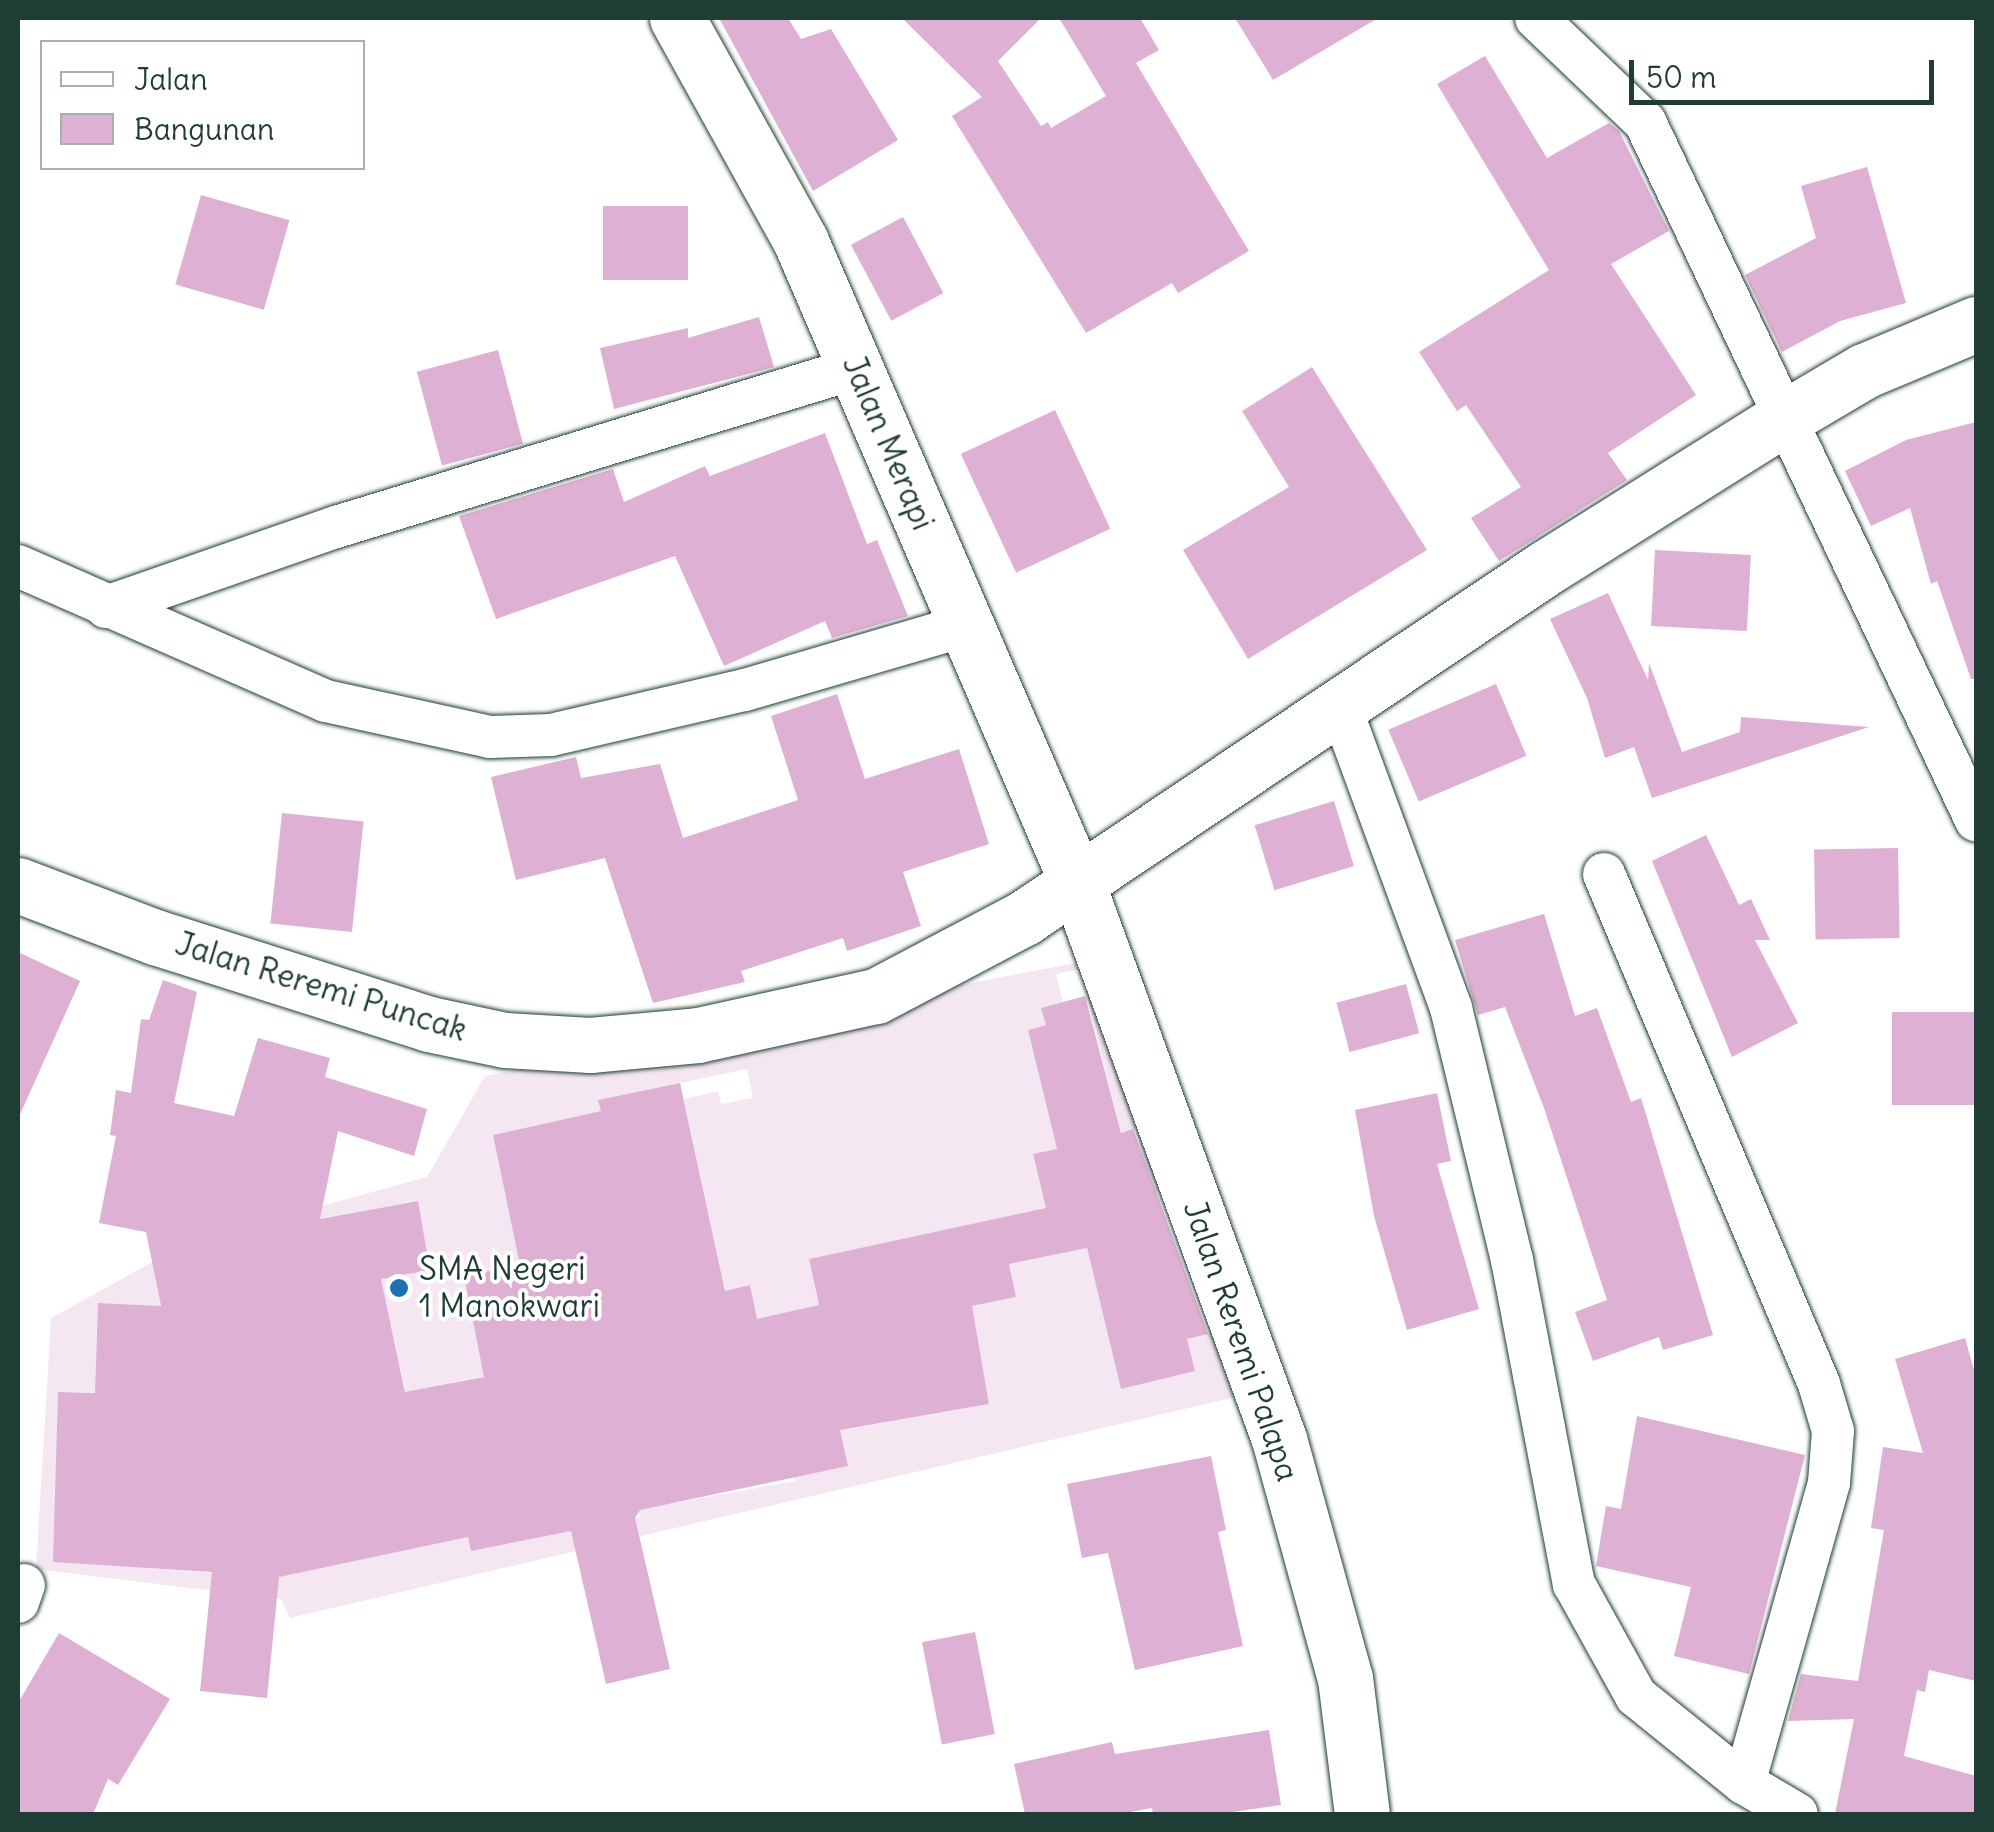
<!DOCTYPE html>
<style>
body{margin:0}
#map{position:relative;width:1994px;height:1832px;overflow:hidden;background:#fff;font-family:Delius,sans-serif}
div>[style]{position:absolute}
.built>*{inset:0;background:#f5e7f2}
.building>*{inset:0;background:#deb0d3;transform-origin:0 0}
.roads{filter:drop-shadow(0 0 2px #1f3d34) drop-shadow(0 0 2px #1f3d34)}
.street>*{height:42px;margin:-21px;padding:0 21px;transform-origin:21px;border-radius:21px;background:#fff}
.secondary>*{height:55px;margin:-27.5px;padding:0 27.5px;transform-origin:27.5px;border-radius:27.5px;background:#fff}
.dots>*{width:28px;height:28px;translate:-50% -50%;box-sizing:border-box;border:5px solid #fff;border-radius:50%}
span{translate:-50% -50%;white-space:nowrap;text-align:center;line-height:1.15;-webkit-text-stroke:8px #fff;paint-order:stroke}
.street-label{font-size:32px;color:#1f3d34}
.poi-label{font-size:32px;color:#1f3d34}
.left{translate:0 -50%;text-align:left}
.frame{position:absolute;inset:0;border:20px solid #1f3d34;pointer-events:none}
.legend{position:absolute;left:40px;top:40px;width:325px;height:130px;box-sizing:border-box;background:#fff;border:2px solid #a5b1ae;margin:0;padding:12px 18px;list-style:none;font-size:30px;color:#1f3d34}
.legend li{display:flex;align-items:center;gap:20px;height:50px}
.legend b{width:50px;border:2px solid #a5b1ae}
.scale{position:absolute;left:1629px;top:60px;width:305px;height:45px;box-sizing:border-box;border:5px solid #1f3d34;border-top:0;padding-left:12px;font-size:30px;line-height:35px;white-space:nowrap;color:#1f3d34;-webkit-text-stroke:8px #fff;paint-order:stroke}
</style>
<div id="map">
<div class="built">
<div style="clip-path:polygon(evenodd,1091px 960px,1180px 1182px,1240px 1396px,290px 1618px,281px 1599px,36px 1569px,51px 1318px,187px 1243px,427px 1177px,485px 1076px,1091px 960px,1080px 969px,1121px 1133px,1136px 1129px,1146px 1170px,1043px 1195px,1033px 1155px,1057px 1149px,1028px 1030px,1046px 1025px,1041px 1008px,1063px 1002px,1056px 974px,1080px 969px,1091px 960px,747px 1069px,753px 1098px,721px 1104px,718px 1091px,684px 1099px,725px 1291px,750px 1286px,757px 1319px,777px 1315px,784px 1350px,763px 1355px,767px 1376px,827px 1364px,837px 1414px,716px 1440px,692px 1331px,653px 1339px,620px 1187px,509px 1210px,493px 1135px,601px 1111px,599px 1100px,747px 1069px,1091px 960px,1180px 1187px,1215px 1332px,1187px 1339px,1195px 1371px,1121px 1389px,1078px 1211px,1180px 1187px,1091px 960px,417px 1201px,430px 1269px,311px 1292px,298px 1223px,417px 1201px,1091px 960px,1072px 1217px,1079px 1249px,1009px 1264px,1016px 1297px,825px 1337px,809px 1259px,1001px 1218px,1005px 1231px,1072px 1217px,1091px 960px,290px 1232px,330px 1412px,308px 1417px,303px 1394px,266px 1402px,231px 1245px,290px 1232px,1091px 960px,609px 1247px,628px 1338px,482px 1367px,464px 1276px,609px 1247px,1091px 960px,231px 1256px,259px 1395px,182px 1411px,154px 1271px,231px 1256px,1091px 960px,385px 1298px,405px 1388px,334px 1404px,314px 1313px,385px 1298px,1091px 960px,98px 1303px,159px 1306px,156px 1369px,96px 1367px,98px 1303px,1091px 960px,976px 1330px,989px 1404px,848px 1429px,836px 1355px,976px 1330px,1091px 960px,691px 1337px,703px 1404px,462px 1450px,450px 1383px,691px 1337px,1091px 960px,58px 1392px,123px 1393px,122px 1442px,170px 1443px,169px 1491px,112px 1490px,109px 1563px,54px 1562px,58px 1392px,1091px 960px,444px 1393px,457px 1452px,278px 1491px,266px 1432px,444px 1393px,1091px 960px,242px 1418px,255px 1492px,183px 1504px,170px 1432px,242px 1418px,1091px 960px,837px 1419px,848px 1466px,798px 1476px,788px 1429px,837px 1419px,1091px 960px,785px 1431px,795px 1481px,663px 1505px,654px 1456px,785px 1431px,1091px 960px,629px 1459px,640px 1517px,471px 1550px,459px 1493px,629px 1459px,1091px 960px,435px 1479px,449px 1541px,287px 1575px,275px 1512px,435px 1479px,1091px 960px,151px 1505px,268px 1513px,263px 1576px,146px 1568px,151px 1505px)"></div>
</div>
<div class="building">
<div style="clip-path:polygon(719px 18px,788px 18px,801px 39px,831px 29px,898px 140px,813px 191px)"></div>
<div style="clip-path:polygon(902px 18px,1041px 18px,998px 61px,1041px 126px,1048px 122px,1051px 128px,1106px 96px,1059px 18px,1140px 18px,1159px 50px,1136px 63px,1249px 251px,1178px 293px,1172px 283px,1086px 333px,952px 116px,982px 97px)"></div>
<div style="clip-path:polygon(1235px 18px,1378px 18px,1273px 80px)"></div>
<div style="clip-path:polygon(1485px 56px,1547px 158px,1609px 123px,1619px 131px,1669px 231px,1611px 264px,1696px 395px,1608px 453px,1627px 480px,1499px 561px,1471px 518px,1521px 487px,1466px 405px,1457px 411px,1419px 352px,1549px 270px,1437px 84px)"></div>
<div style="clip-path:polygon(1867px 167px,1906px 303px,1840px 321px,1782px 352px,1745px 275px,1816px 238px,1801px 186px)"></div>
<div style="left:201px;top:195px;width:92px;height:93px;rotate:16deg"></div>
<div style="left:603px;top:206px;width:85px;height:74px"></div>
<div style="left:903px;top:217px;width:86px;height:59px;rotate:62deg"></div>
<div style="clip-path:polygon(759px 317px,774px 367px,614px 409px,600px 348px,688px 328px,688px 338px)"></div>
<div style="left:498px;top:350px;width:97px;height:84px;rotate:75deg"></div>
<div style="clip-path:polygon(1312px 367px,1427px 550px,1248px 659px,1183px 550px,1289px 487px,1242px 411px)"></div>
<div style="left:1055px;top:410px;width:131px;height:104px;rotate:65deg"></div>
<div style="clip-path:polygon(1976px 422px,1976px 679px,1971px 679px,1937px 581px,1931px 584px,1910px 508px,1871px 526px,1845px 471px,1906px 440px)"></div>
<div style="clip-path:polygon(825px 433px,867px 544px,877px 540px,908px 616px,832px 638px,825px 621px,724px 666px,675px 556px,496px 619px,459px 516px,613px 469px,624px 502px,705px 466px,710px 476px)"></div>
<div style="left:1655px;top:550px;width:96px;height:76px;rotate:3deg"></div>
<div style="clip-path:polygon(1608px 593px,1648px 680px,1649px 663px,1682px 752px,1740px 732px,1741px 717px,1869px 727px,1652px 798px,1634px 747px,1605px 758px,1587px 698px,1550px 619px)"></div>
<div style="left:1496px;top:684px;width:78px;height:117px;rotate:67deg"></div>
<div style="clip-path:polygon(837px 694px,865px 779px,959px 749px,989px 844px,903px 872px,921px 926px,847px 951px,843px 938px,741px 971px,745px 982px,653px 1003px,605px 858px,516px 880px,491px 777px,576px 757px,581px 778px,660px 764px,683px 838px,798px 800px,771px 716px)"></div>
<div style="left:1334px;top:801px;width:68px;height:83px;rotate:73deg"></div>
<div style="left:282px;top:813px;width:82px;height:111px;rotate:6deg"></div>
<div style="clip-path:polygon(1706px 835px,1739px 905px,1751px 899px,1770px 940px,1755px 940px,1798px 1023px,1732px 1057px,1652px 861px)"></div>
<div style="left:1898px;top:848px;width:90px;height:84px;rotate:89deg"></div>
<div style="clip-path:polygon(1544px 914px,1575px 1016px,1597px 1008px,1631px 1102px,1641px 1098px,1713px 1335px,1663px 1350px,1659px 1337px,1593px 1361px,1575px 1312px,1607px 1300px,1544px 1108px,1505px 1007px,1478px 1015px,1455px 940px)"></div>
<div style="clip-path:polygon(18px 952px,80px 981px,18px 1119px)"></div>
<div style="clip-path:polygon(163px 980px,197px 992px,174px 1103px,234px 1116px,258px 1038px,330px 1058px,325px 1077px,427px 1109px,414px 1156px,338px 1131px,320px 1219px,418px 1201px,430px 1270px,381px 1279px,405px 1392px,484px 1377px,464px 1276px,520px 1265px,493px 1135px,601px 1111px,598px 1100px,680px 1083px,725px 1291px,750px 1285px,757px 1319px,819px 1305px,809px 1259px,1046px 1208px,1033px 1154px,1057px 1149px,1028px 1030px,1046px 1025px,1041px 1008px,1085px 996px,1121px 1133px,1133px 1129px,1208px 1334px,1187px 1339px,1195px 1371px,1121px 1389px,1087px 1248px,1009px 1264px,1016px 1297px,972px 1306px,989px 1404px,840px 1430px,848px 1466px,640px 1510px,635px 1518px,670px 1669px,606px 1684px,571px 1531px,471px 1551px,468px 1537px,279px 1577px,267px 1698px,200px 1691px,212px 1572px,53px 1562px,58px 1392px,95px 1393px,98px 1303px,161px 1306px,146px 1232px,99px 1223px,116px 1136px,110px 1135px,116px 1090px,131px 1093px,141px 1019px,149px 1020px)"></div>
<div style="left:1406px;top:984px;width:51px;height:72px;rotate:75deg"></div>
<div style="left:1892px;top:1012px;width:84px;height:93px"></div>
<div style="clip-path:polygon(1437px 1093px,1451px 1161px,1437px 1164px,1479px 1309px,1407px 1330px,1374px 1216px,1355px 1110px)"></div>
<div style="clip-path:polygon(1965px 1338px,1976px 1377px,1976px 1681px,1929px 1670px,1925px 1692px,1917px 1690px,1904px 1756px,1976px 1776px,1976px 1814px,1835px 1814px,1854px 1719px,1788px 1721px,1801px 1674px,1858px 1681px,1884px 1530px,1871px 1528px,1883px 1447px,1923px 1453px,1895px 1359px)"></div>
<div style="clip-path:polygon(1637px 1416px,1805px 1455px,1749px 1674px,1674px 1656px,1691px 1587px,1596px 1566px,1606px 1506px,1621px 1509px)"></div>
<div style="clip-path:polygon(1211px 1456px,1226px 1530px,1218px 1532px,1243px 1646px,1135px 1670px,1108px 1553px,1082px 1558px,1067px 1484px)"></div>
<div style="left:975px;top:1632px;width:104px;height:54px;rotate:79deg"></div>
<div style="clip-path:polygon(59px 1633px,170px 1699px,118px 1785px,108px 1779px,93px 1814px,18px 1814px,18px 1703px)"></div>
<div style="clip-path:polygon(1269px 1730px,1281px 1805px,1219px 1814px,1153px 1814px,1152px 1808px,1120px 1814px,1025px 1814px,1014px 1764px,1112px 1742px,1115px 1754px)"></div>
</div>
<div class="roads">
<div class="street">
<div style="left:1536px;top:18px;width:151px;rotate:43.7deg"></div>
<div style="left:1645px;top:122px;width:773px;rotate:64.63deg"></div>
<div style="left:18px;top:566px;width:336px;rotate:23.7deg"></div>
<div style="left:326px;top:701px;width:168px;rotate:12.4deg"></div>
<div style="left:490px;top:737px;width:61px;rotate:-1.9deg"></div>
<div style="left:551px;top:735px;width:199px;rotate:-13.1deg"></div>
<div style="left:745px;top:690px;width:231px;rotate:-16.3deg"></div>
<div style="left:106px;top:607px;width:244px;rotate:-19.2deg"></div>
<div style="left:336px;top:527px;width:544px;rotate:-17deg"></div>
<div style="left:1340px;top:706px;width:322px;rotate:69.8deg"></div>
<div style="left:1451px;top:1008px;width:259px;rotate:76.4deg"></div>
<div style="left:1512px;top:1260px;width:330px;rotate:79.2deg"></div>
<div style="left:1574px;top:1584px;width:128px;rotate:61deg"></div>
<div style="left:1636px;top:1696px;width:139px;rotate:38.9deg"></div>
<div style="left:1744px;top:1783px;width:61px;rotate:30.3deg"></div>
<div style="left:1604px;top:874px;width:553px;rotate:67.14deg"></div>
<div style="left:1819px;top:1384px;width:49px;rotate:73.4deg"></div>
<div style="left:1833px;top:1431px;width:52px;rotate:94.4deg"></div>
<div style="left:1829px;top:1483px;width:312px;rotate:105.8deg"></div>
<div style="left:18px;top:1602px;width:18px;rotate:-71deg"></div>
</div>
<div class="secondary">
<div style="left:677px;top:18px;width:256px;rotate:61deg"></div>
<div style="left:801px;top:242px;width:695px;rotate:66.68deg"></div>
<div style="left:1076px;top:880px;width:595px;rotate:70.04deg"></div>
<div style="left:1279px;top:1439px;width:248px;rotate:74.6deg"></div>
<div style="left:1345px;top:1678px;width:137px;rotate:82.9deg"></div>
<div style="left:18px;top:885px;width:147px;rotate:20.8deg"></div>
<div style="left:155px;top:937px;width:287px;rotate:17.6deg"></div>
<div style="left:429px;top:1024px;width:78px;rotate:11.9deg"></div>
<div style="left:505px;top:1040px;width:85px;rotate:3.4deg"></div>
<div style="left:590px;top:1045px;width:108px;rotate:-5.3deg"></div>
<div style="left:698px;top:1035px;width:182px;rotate:-12.4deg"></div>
<div style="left:876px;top:996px;width:167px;rotate:-27.8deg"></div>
<div style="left:1024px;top:918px;width:630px;rotate:-33.87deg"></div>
<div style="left:1547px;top:567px;width:282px;rotate:-32.1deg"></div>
<div style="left:1786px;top:417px;width:91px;rotate:-30.5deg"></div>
<div style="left:1864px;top:371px;width:121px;rotate:-22.8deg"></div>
</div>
</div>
<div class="dots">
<div style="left:399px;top:1288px;background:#1f6fb2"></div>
</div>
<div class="street-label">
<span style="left:888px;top:443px;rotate:67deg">Jalan Merapi</span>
<span style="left:321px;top:987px;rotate:17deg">Jalan Reremi Puncak</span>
<span style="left:1241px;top:1341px;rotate:71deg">Jalan Reremi Palapa</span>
</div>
<div class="poi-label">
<span class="left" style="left:419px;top:1288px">SMA Negeri<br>1 Manokwari</span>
</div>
<div class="frame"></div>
<ul class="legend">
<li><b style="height:12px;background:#fff"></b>Jalan</li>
<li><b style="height:28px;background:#deb0d3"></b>Bangunan</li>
</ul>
<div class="scale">50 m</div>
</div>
